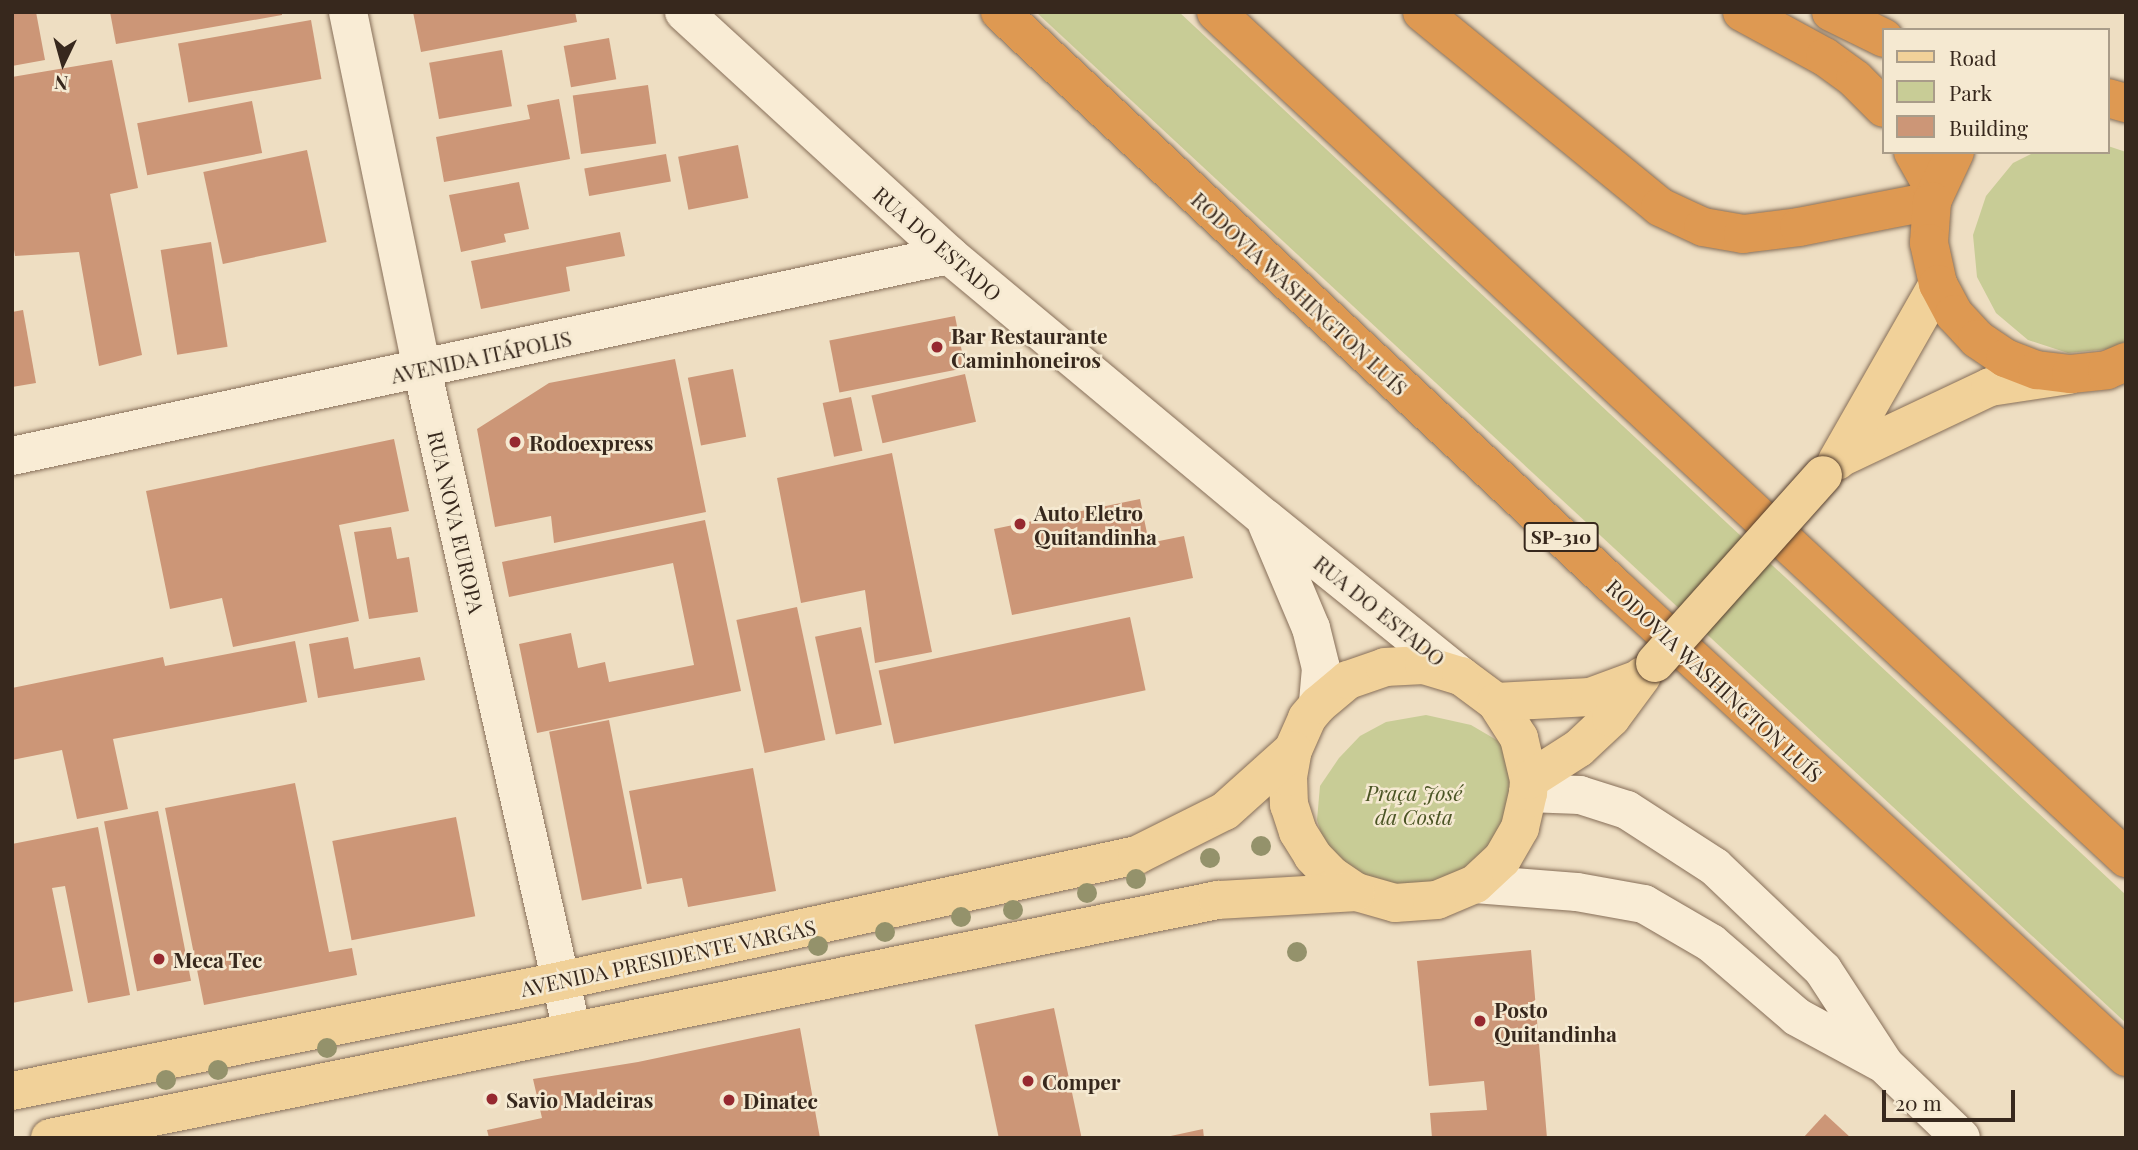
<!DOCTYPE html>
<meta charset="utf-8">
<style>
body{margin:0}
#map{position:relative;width:2138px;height:1150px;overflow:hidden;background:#eedec2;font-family:"Playfair Display",serif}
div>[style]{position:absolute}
.green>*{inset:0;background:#c8cc96}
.building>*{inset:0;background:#cc9677;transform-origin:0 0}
.roads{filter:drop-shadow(0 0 2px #876f59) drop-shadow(0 0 2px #876f59)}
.minor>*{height:38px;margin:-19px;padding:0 19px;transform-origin:19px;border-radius:19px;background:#f9ecd5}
.major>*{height:38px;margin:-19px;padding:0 19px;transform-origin:19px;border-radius:19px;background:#f1d199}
.highway>*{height:38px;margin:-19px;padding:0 19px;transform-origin:19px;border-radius:19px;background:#de9952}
.bridges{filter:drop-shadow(0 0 2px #553e2d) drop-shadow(0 0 2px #553e2d)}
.major-bridge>*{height:38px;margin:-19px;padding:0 19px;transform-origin:19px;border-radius:19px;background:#f1d199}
.trees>*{width:20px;height:20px;margin:-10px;border-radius:50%;background:#94926b}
.dots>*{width:19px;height:19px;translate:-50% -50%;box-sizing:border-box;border:4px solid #f5e9d1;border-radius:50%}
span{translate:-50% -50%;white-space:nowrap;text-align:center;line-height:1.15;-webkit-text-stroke:5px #f5e9d1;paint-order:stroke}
.shield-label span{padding:2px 5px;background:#f5e9d1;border:2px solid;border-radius:5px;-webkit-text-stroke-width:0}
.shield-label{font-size:19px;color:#37281d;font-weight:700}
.street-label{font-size:21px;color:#37281d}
.poi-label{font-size:21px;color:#37281d;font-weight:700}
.left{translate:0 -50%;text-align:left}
.park-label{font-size:21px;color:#4a5424;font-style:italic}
.frame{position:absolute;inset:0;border:14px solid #37281d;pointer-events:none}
.legend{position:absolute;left:1882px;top:28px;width:228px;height:126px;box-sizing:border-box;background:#f5e9d1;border:2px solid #a99c89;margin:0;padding:9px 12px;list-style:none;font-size:21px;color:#37281d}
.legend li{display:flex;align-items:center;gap:14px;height:35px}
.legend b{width:35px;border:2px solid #a99c89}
.north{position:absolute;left:28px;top:28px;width:70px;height:70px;-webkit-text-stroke:5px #f5e9d1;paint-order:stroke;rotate:185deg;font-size:19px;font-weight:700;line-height:28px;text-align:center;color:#37281d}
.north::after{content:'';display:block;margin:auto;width:24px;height:32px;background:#37281d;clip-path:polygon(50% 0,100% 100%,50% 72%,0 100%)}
.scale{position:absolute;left:1882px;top:1090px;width:133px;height:32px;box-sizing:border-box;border:4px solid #37281d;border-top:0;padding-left:9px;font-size:21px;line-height:24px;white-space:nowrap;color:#37281d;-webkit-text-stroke:5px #f5e9d1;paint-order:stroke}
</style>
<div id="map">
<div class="green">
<div style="clip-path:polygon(1036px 12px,1179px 12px,2126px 895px,2126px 1023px)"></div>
<div style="clip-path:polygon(2108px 146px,2126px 152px,2126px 341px,2109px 349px,2068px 353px,2028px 340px,1996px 313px,1977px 277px,1973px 235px,1986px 196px,2013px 163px,2035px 152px,2108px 152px)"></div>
<div style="clip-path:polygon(1426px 715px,1471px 725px,1500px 742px,1514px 766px,1515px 821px,1469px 875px,1395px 892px,1329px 858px,1317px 820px,1320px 786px,1339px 758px,1360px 736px,1386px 722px)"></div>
</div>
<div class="building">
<div style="clip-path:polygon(12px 12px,36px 12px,45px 60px,12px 66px)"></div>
<div style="clip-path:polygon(110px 12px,282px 12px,282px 15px,116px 44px)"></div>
<div style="clip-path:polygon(413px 12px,575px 12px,577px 22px,421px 52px)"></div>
<div style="left:311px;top:20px;width:60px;height:135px;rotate:80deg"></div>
<div style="left:609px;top:38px;width:42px;height:46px;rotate:80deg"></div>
<div style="left:502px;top:50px;width:57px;height:74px;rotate:80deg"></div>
<div style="clip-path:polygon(112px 60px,138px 188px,110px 194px,142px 355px,99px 366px,79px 252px,15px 256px,12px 237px,12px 77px)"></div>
<div style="left:648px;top:85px;width:59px;height:76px;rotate:82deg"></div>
<div style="clip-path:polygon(559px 99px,570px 159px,444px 182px,436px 137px,530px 119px,527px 105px)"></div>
<div style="left:252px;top:101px;width:53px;height:117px;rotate:79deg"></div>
<div style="left:738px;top:145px;width:54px;height:61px;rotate:79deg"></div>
<div style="left:307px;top:150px;width:94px;height:106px;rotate:78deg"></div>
<div style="left:666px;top:154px;width:28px;height:83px;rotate:80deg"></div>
<div style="clip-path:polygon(519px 182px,529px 229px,504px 234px,506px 242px,461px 252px,449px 195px)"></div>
<div style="clip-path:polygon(620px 232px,625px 256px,566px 267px,570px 291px,481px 309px,471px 261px)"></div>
<div style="left:211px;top:242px;width:106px;height:51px;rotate:81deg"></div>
<div style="clip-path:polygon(23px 310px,36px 383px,12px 387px,12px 312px)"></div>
<div style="left:955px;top:316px;width:53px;height:128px;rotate:79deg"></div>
<div style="clip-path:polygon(675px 359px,706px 512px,554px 543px,551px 516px,495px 527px,477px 429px,549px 383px)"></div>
<div style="left:733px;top:369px;width:69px;height:46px;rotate:79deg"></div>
<div style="left:965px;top:374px;width:49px;height:96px;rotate:77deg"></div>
<div style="left:851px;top:397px;width:55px;height:29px;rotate:78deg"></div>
<div style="clip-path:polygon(394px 439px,409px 511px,339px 525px,359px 621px,233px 647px,222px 598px,170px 609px,146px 491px)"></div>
<div style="clip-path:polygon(892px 453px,932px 652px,875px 663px,865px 590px,801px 603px,777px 478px)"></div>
<div style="clip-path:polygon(1140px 499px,1149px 543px,1184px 536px,1193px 578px,1012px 615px,994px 529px)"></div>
<div style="clip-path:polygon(705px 520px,741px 691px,537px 733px,519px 644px,571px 633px,578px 668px,605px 662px,609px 682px,694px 665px,673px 563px,509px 597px,502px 562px)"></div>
<div style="clip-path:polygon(391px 527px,397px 559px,409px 557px,418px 612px,369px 619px,354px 532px)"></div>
<div style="left:797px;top:607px;width:136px;height:62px;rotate:78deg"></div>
<div style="left:1130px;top:617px;width:75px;height:257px;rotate:78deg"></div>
<div style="left:861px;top:627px;width:100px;height:47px;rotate:78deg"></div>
<div style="clip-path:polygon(348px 637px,354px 669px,420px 657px,425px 680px,318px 698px,309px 644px)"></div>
<div style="clip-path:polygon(295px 641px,307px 702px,113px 739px,128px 809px,77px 819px,62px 750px,12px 760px,12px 688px,163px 657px,165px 666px)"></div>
<div style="left:609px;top:720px;width:172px;height:61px;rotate:79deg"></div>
<div style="clip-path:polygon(753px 768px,776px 891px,688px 907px,682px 878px,647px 884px,629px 791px)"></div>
<div style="clip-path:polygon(295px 783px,329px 952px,352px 948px,357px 975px,204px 1005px,165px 808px)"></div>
<div style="left:158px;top:811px;width:173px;height:55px;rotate:79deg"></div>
<div style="left:456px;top:817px;width:101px;height:126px;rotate:79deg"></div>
<div style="clip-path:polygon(98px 827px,130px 995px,88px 1003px,65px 886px,52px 888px,73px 991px,12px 1003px,12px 844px)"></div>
<div style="clip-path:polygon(1531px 950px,1547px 1138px,1432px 1138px,1430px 1113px,1487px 1110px,1484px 1081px,1429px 1086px,1417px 961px)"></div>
<div style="left:1054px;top:1008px;width:133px;height:81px;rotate:78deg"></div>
<div style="clip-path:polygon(800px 1028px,820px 1138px,489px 1138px,487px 1130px,542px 1118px,533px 1079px,638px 1062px)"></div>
<div style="clip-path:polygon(1825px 1114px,1851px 1138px,1803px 1138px)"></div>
<div style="clip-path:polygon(1203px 1129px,1204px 1138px,1166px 1138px,1166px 1137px)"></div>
</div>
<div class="roads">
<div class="minor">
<div style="left:348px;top:12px;width:365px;rotate:78.3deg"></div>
<div style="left:422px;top:369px;width:679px;rotate:77.23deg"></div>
<div style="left:684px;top:12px;width:360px;rotate:42.5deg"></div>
<div style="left:949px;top:255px;width:411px;rotate:39.8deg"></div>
<div style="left:1265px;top:518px;width:252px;rotate:38.9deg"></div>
<div style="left:12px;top:456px;width:958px;rotate:-12.11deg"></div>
<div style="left:1267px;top:524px;width:113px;rotate:67.1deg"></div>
<div style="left:1311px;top:628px;width:41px;rotate:76deg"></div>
<div style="left:1321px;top:668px;width:37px;rotate:95deg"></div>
<div style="left:1528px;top:793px;width:52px;rotate:2.2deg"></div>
<div style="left:1580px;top:795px;width:49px;rotate:17.7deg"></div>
<div style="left:1627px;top:810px;width:105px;rotate:32.9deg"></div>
<div style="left:1715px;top:867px;width:149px;rotate:43.6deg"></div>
<div style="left:1823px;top:970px;width:113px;rotate:56.9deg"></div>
<div style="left:1885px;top:1065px;width:105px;rotate:43.8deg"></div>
<div style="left:1475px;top:884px;width:102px;rotate:4.5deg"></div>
<div style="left:1577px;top:892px;width:68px;rotate:10.2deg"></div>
<div style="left:1644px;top:904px;width:78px;rotate:30.2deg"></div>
<div style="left:1711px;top:943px;width:113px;rotate:40.7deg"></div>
<div style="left:1797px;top:1017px;width:94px;rotate:28.5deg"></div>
</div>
<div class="major">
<div style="left:1842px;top:457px;width:164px;rotate:-25.3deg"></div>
<div style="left:1990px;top:387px;width:80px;rotate:-8.6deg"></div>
<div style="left:1837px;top:461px;width:204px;rotate:-60.3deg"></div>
<div style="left:1496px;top:702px;width:43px;rotate:57.4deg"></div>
<div style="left:1519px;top:738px;width:43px;rotate:76.6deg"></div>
<div style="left:1529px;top:780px;width:13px;rotate:94deg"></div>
<div style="left:1528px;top:793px;width:36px;rotate:103deg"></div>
<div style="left:1520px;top:828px;width:36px;rotate:120deg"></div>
<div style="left:1502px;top:859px;width:37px;rotate:137deg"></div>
<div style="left:1475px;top:884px;width:41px;rotate:157.2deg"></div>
<div style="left:1437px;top:900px;width:42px;rotate:175.9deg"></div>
<div style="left:1395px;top:903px;width:41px;rotate:-164.2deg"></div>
<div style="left:1356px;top:892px;width:29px;rotate:-146deg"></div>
<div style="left:1332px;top:876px;width:28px;rotate:-134deg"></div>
<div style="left:1313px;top:856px;width:28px;rotate:-122deg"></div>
<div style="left:1298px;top:832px;width:28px;rotate:-108deg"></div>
<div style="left:1289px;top:805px;width:28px;rotate:-92deg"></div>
<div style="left:1288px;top:777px;width:27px;rotate:-80deg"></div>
<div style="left:1293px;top:750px;width:35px;rotate:-66deg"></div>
<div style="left:1307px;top:718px;width:17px;rotate:-50deg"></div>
<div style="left:1318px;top:705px;width:39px;rotate:-40deg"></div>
<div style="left:1348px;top:680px;width:39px;rotate:-19deg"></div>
<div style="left:1385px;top:667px;width:39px;rotate:-3deg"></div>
<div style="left:1424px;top:665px;width:39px;rotate:17deg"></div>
<div style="left:1461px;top:676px;width:44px;rotate:36.6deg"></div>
<div style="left:1496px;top:702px;width:94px;rotate:-3deg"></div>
<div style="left:1590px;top:697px;width:52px;rotate:-20.2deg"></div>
<div style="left:1529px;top:780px;width:59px;rotate:-32.6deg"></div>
<div style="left:1579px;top:748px;width:44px;rotate:-43.2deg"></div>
<div style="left:1611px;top:718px;width:52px;rotate:-53.6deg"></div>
<div style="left:12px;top:1091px;width:559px;rotate:-11.35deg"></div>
<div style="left:560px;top:981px;width:591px;rotate:-12.32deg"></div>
<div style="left:1137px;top:855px;width:98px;rotate:-26.6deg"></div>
<div style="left:1225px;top:811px;width:91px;rotate:-41.9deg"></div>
<div style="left:50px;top:1138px;width:1192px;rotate:-11.52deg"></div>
<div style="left:1218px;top:900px;width:138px;rotate:-3.3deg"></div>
</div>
<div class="highway">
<div style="left:1000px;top:12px;width:843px;rotate:43.08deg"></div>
<div style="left:1616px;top:588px;width:693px;rotate:42.6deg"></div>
<div style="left:1216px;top:12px;width:1243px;rotate:42.91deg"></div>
<div style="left:1422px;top:12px;width:308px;rotate:39.3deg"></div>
<div style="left:1660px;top:207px;width:47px;rotate:24.9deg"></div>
<div style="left:1703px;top:227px;width:41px;rotate:9.9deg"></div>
<div style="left:1743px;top:234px;width:56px;rotate:-7.1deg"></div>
<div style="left:1799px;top:227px;width:136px;rotate:-11.1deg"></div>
<div style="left:1742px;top:12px;width:94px;rotate:28.5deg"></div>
<div style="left:1825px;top:57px;width:37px;rotate:36deg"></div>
<div style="left:1855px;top:79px;width:41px;rotate:45deg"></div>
<div style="left:1831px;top:12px;width:59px;rotate:26.1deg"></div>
<div style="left:2108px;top:98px;width:19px;rotate:16deg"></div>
<div style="left:1913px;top:152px;width:45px;rotate:60.6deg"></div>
<div style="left:1955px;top:152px;width:54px;rotate:115.1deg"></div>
<div style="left:1932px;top:201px;width:42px;rotate:94.1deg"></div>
<div style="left:1929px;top:243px;width:42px;rotate:77.6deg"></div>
<div style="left:1938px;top:284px;width:34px;rotate:62deg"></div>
<div style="left:1954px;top:314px;width:34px;rotate:47deg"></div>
<div style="left:1977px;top:339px;width:34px;rotate:34deg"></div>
<div style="left:2005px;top:358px;width:34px;rotate:21deg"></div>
<div style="left:2037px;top:370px;width:34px;rotate:7deg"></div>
<div style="left:2071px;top:374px;width:36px;rotate:-6deg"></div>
<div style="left:2107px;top:370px;width:21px;rotate:-23deg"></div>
</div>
</div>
<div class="bridges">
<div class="major-bridge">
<div style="left:1655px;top:663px;width:252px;rotate:-48.2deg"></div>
</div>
</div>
<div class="trees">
<div style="left:1261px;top:846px"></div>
<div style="left:1210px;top:858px"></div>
<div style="left:1136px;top:879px"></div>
<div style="left:1087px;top:893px"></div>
<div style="left:1013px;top:910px"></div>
<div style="left:961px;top:917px"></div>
<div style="left:885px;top:932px"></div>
<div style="left:818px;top:946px"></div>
<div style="left:1297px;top:952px"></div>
<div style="left:327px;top:1048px"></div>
<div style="left:218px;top:1070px"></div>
<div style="left:166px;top:1080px"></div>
</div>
<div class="dots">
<div style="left:937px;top:347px;background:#962930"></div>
<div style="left:515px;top:442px;background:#962930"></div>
<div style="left:1020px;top:524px;background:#962930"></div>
<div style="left:159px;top:959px;background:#962930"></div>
<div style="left:1480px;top:1021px;background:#962930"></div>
<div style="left:1028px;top:1081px;background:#962930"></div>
<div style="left:492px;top:1099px;background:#962930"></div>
<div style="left:729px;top:1100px;background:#962930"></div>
</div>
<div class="shield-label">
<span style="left:1561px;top:537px">SP-310</span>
</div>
<div class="street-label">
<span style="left:938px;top:243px;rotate:41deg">RUA DO ESTADO</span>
<span style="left:1300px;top:293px;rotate:43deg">RODOVIA WASHINGTON LUÍS</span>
<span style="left:481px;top:356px;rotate:-12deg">AVENIDA ITÁPOLIS</span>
<span style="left:457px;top:522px;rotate:77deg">RUA NOVA EUROPA</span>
<span style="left:1380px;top:610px;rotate:39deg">RUA DO ESTADO</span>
<span style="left:1715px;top:680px;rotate:43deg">RODOVIA WASHINGTON LUÍS</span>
<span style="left:668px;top:957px;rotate:-12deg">AVENIDA PRESIDENTE VARGAS</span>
</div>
<div class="poi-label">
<span class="left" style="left:951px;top:347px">Bar Restaurante<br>Caminhoneiros</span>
<span class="left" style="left:529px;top:442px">Rodoexpress</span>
<span class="left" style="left:1034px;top:524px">Auto Eletro<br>Quitandinha</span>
<span class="left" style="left:173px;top:959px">Meca Tec</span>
<span class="left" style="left:1494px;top:1021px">Posto<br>Quitandinha</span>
<span class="left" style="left:1042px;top:1081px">Comper</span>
<span class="left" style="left:506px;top:1099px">Savio Madeiras</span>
<span class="left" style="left:743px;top:1100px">Dinatec</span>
</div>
<div class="park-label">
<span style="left:1414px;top:804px">Praça José<br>da Costa</span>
</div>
<div class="frame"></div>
<ul class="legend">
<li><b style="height:9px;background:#f1d199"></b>Road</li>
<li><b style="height:19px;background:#c8cc96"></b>Park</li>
<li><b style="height:19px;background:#cc9677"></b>Building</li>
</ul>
<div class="north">N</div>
<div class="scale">20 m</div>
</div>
